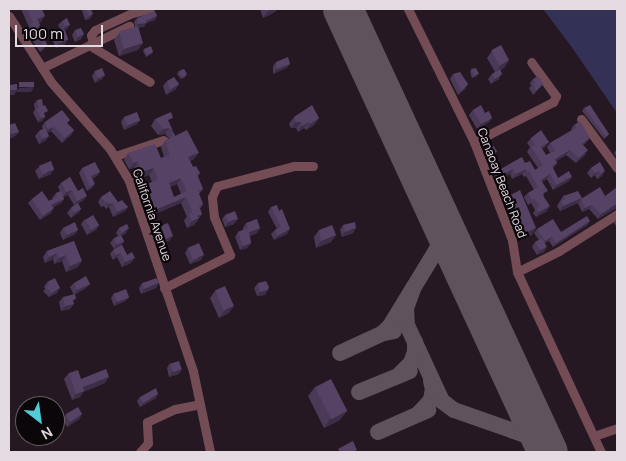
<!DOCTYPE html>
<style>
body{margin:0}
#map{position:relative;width:626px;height:461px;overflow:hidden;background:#261822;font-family:Manrope,sans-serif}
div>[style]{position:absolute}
.water>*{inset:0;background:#333256}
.taxiway>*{height:16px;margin:-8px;padding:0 8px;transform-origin:8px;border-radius:8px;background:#60525c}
.runway>*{height:40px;margin:-20px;padding:0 20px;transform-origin:20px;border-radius:20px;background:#60525c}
.minor>*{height:9px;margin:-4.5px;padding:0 4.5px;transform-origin:4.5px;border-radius:4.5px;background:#734c55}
.wall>*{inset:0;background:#4a3957}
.shaded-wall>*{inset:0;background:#3c2e47}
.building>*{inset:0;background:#564265;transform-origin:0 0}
span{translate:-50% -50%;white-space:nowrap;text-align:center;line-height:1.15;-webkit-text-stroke:4.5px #0b0609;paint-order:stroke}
.street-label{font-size:12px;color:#e4dae1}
.frame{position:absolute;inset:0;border:10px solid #e4dae1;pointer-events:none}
.north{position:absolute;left:15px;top:396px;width:50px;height:50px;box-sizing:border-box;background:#0b0609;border:1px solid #625b5f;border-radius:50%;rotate:150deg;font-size:14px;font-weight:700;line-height:20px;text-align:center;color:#e4dae1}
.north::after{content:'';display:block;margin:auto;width:18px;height:22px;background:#52cbd7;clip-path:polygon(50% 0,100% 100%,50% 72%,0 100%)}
.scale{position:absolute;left:15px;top:25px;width:88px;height:22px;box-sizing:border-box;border:2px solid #e4dae1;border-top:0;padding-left:6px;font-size:15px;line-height:18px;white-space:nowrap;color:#e4dae1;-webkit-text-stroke:4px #0b0609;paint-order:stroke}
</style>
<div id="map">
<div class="water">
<div style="clip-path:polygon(543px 9px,617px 9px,617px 113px,571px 46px)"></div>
</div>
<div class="taxiway">
<div style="left:437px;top:249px;width:11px;rotate:-27deg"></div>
<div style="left:447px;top:244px;width:14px;rotate:51deg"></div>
<div style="left:413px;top:289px;width:20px;rotate:110deg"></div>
<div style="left:406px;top:308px;width:17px;rotate:87deg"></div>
<div style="left:407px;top:325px;width:84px;rotate:65.3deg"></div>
<div style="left:442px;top:401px;width:15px;rotate:37deg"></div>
<div style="left:454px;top:410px;width:82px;rotate:19.3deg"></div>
<div style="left:531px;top:437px;width:12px;rotate:35deg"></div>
<div style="left:541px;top:444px;width:10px;rotate:53deg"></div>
<div style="left:383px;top:333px;width:10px;rotate:-45deg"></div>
<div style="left:390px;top:326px;width:90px;rotate:-58.6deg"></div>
<div style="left:437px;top:249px;width:16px;rotate:-68deg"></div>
<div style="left:443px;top:234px;width:14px;rotate:-98deg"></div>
<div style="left:340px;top:353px;width:47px;rotate:-24.9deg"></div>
<div style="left:383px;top:333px;width:11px;rotate:-10deg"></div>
<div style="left:400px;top:374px;width:16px;rotate:-45deg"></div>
<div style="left:411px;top:363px;width:12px;rotate:-70deg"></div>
<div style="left:415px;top:352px;width:10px;rotate:-90deg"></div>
<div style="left:359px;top:392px;width:55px;rotate:-22.4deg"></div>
<div style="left:419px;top:413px;width:18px;rotate:-47deg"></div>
<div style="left:431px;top:400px;width:11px;rotate:-80deg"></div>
<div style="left:433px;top:389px;width:8px;rotate:-104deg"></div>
<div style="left:378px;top:432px;width:55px;rotate:-23.7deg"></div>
<div style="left:526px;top:435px;width:7px"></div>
<div style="left:533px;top:435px;width:5px;rotate:-53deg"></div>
<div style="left:536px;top:431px;width:15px;rotate:-110deg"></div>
</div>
<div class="runway">
<div style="left:343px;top:9px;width:488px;rotate:65.2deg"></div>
</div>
<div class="minor">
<div style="left:408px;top:9px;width:148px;rotate:63.6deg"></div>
<div style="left:474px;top:142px;width:105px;rotate:68.8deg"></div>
<div style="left:512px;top:240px;width:32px;rotate:81deg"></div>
<div style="left:517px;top:272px;width:199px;rotate:65deg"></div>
<div style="left:9px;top:16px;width:78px;rotate:57.5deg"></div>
<div style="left:51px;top:82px;width:89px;rotate:48.6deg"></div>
<div style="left:110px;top:149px;width:37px;rotate:59deg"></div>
<div style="left:129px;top:181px;width:200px;rotate:71.4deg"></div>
<div style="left:193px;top:371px;width:83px;rotate:78.1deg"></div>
<div style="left:93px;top:43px;width:8px;rotate:-104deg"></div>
<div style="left:91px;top:35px;width:6px;rotate:-51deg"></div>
<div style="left:95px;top:30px;width:41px;rotate:-24.7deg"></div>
<div style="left:132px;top:13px;width:18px;rotate:-13deg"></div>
<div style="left:89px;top:45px;width:71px;rotate:31.2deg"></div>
<div style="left:42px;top:68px;width:97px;rotate:-25.8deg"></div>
<div style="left:581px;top:119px;width:61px;rotate:53.7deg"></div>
<div style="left:474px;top:142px;width:89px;rotate:-26.9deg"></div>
<div style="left:553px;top:102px;width:7px;rotate:-63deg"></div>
<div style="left:556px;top:96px;width:5px;rotate:-127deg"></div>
<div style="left:553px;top:92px;width:37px;rotate:-126deg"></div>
<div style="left:115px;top:156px;width:51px;rotate:-18.4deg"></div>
<div style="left:517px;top:272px;width:47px;rotate:-26.6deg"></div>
<div style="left:559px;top:251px;width:69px;rotate:-32.5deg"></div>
<div style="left:164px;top:288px;width:74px;rotate:-26.6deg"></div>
<div style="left:230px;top:255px;width:41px;rotate:-112.8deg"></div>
<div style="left:214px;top:217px;width:20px;rotate:-96deg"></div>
<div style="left:212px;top:197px;width:12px;rotate:-66deg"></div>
<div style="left:217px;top:186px;width:80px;rotate:-14.6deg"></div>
<div style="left:294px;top:166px;width:19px"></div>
<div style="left:594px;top:436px;width:24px;rotate:-19deg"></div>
<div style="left:140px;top:452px;width:12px;rotate:-48deg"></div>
<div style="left:148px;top:443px;width:21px;rotate:-93deg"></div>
<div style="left:147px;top:422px;width:31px;rotate:-25deg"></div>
<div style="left:175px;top:409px;width:25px;rotate:-11deg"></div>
</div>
<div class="wall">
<div style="clip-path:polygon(21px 9px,42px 9px,41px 22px,39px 23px,40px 25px,38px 29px,47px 44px,43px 50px,40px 52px,26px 31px,29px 27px)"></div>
<div style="clip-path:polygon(83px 9px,91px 9px,90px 19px,85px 20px,82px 10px)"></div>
<div style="clip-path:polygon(260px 9px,277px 9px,275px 12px,263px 18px)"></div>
<div style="clip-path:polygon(137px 18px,155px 20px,146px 23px,144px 27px,138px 27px,138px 50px,119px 56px,114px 40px,119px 33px,135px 27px,134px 22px)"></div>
<div style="clip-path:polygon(62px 21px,67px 29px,65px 30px,68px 39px,65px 44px,56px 48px,51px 37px,55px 33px,61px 30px,58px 25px)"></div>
<div style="clip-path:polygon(75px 30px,84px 34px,81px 39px,75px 42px,72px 35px)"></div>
<div style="clip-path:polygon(144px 49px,153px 52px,151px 54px,146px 57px,143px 51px)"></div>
<div style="clip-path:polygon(492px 51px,509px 60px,504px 68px,500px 70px,499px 79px,491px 84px,488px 79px,492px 74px,495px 72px,487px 58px)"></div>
<div style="clip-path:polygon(276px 62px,290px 64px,286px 68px,273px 74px,273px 66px)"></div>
<div style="clip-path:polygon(471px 69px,477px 76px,472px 78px,470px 72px)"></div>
<div style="clip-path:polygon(95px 71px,102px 79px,95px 83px,92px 76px)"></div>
<div style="clip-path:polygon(179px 71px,187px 74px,185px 77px,181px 79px,177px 74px)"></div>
<div style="clip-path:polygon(453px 74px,468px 84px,465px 89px,458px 95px,450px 79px)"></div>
<div style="clip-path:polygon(533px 79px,543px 84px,533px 95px,529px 88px,531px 86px,530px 83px)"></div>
<div style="clip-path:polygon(167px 81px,179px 84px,176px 89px,166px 95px,163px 86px)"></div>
<div style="clip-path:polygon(37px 100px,45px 117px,42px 121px,38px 122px,33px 113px,35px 109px,34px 104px)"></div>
<div style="clip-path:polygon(584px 108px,609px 134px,604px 139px,582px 111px)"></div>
<div style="clip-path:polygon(473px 110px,485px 113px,492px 118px,489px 122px,477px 129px,469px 115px)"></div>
<div style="clip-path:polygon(124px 117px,137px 124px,124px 130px,121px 122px)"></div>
<div style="clip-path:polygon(294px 117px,319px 118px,314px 125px,306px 130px,304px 128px,298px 132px,296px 128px,291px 128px,289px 124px)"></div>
<div style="clip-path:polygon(evenodd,155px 119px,169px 123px,175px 136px,194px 159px,190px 161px,193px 167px,200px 173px,198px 176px,203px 189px,199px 194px,203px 204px,200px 209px,202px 214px,194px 225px,187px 228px,184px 220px,187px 217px,181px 203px,148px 217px,139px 192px,144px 185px,152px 182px,149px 175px,137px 179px,134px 168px,129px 169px,124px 160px,128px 153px,161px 158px,164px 157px,161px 147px,165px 141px,168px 139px,169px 138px,165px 134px,158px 135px,151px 126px,155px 119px,177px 184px,181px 194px,174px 197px,170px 187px,177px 184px)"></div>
<div style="clip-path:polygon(45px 122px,68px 124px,74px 130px,71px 135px,62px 143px,51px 131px,47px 133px,49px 136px,45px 141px,39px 144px,35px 136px,39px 131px,43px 129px,42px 126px)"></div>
<div style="clip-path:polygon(9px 125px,19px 132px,15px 136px,9px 139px)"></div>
<div style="clip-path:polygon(574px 125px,586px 143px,583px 145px,585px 155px,576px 163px,566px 155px,556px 161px,557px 163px,553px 168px,558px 178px,569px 181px,553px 190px,547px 179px,542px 182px,544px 196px,543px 196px,547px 211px,536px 217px,533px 213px,535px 210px,531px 203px,528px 205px,524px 197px,528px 193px,534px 190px,526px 176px,524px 177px,522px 174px,512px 179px,510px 174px,496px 182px,494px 176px,497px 171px,525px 163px,535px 170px,538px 168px,527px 152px,530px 147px,527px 143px,531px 138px,549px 142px,545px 147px,542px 149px,546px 155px,550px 153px,547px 147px,550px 143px,572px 130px,571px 129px)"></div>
<div style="clip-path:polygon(484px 142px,496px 153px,491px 157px,482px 145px)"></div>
<div style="clip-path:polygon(617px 149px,617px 158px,614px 153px)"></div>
<div style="clip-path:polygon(600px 162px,602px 176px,597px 179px,595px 175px,591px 178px,587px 173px,591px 168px)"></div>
<div style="clip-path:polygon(39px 167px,51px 174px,39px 179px,35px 171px)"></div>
<div style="clip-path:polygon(82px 168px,100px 172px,97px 176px,93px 178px,92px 188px,87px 191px,79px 173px)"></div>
<div style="clip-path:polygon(70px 177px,83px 201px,78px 203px,81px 209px,78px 213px,71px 218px,67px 213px,71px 208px,74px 205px,68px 195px,63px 197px,64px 199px,61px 203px,53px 207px,51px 213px,40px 220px,28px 203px,32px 199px,49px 201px,53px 199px,52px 198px,56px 193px,60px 191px,58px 187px,61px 183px)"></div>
<div style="clip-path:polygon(509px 196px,532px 235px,518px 240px,504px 203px)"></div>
<div style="clip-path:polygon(563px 196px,582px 198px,614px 209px,598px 219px,589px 209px,582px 212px,578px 203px,560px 211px,557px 206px)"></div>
<div style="clip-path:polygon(101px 197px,118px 202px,128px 207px,125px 211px,113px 217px,109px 207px,106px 209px,104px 206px,101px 207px,98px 202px)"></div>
<div style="clip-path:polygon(271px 207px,279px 211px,287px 234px,274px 240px,271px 234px,275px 230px,277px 229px,268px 212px)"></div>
<div style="clip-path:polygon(225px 215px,234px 224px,225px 227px,222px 219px)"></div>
<div style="clip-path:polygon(85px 219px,99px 225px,96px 230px,87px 235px,81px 224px)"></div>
<div style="clip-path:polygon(617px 219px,617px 228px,614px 223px)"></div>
<div style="clip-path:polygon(590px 221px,587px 225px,553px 247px,549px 241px,545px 243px,544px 252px,537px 255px,532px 247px,535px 242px,539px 240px,534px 233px,537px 229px,561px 232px)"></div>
<div style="clip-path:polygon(246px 223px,260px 228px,257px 233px,250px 236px,251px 243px,247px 248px,240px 250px,235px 237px,238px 232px,243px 230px,243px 228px)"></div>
<div style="clip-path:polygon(343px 225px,353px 233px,342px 237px,340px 230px)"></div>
<div style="clip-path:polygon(161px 227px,170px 240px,163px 244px,158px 231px)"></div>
<div style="clip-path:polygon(63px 228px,78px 230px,75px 234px,63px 240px,60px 233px)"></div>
<div style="clip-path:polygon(119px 228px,126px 233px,121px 236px,124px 241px,121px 246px,114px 249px,110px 243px,114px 238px,118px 236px,116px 233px)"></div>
<div style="clip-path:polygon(319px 230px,336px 235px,331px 242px,316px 248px,314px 237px)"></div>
<div style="clip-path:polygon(74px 241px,78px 267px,66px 272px,62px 261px,54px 264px,53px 259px,45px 263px,43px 257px,47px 251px)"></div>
<div style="clip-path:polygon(122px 245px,131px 263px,122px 267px,117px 257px,113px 260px,110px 254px,113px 250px)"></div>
<div style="clip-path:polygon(188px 248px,201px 260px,190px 264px,185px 253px)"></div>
<div style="clip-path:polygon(47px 282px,57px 293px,49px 297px,43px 291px,45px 289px,44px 287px)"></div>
<div style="clip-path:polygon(74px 283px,90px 284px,86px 288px,74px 295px,70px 287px)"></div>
<div style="clip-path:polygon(142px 283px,156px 288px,141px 294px,139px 288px)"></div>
<div style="clip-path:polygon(258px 283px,265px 295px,257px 296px,254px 288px)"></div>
<div style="clip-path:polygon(215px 291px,229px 313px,219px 318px,210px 298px)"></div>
<div style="clip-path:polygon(114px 293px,129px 297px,125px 301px,114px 306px,111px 298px)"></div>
<div style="clip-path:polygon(63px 297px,74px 303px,70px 309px,61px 311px,59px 302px)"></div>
<div style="clip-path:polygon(170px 363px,179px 374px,169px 377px,167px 368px)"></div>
<div style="clip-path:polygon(69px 373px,81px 379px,105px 383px,83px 392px,80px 397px,72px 400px,64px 379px)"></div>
<div style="clip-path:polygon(315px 387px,340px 420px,324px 428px,308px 396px)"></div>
<div style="clip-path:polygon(140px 397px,156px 398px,140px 407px,137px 401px)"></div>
<div style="clip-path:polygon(66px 414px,82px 414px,79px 419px,67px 427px,63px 419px)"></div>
</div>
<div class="shaded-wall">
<div style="clip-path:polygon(272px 9px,277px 9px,275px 12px,263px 18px,268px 11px)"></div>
<div style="clip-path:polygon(93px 14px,90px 19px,85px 20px,89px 16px)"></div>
<div style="clip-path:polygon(45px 16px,41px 22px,33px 25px,37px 19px)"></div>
<div style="clip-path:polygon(157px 16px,155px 20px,146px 23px,144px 27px,135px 28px,138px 24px)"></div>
<div style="clip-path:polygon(70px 25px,67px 29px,62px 32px,65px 27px)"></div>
<div style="clip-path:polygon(84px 34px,81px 39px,75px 42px,78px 37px)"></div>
<div style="clip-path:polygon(68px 39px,65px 44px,56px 48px,59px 43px)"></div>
<div style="clip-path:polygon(143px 43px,138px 50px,119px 56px,124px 49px)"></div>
<div style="clip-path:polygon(47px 44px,43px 50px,40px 52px,44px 47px)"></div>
<div style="clip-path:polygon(509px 60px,504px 68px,495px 73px,500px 66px)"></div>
<div style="clip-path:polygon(290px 64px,286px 68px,273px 74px,277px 69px)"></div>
<div style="clip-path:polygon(502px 74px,499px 79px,491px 84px,495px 79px)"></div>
<div style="clip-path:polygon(105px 75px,102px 79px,95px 83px,98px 78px)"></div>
<div style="clip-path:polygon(179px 84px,176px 89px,166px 95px,170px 90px)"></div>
<div style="clip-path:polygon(468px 84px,465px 89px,458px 95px,461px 91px)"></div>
<div style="clip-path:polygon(34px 87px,31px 92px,16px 92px,19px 88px)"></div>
<div style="clip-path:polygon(9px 90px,17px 90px,14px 95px,9px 95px)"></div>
<div style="clip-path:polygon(45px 117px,42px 121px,38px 122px,41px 118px)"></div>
<div style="clip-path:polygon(319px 118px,314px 125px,306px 130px,310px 124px)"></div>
<div style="clip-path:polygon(492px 118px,489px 122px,477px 129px,481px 124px)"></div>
<div style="clip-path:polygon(140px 120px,137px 124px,124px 130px,128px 125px)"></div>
<div style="clip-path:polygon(296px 122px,301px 122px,296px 128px,291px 128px)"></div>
<div style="clip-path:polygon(309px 122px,304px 128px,298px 132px,302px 126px)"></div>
<div style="clip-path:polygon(54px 127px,51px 131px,44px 134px,48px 129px)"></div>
<div style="clip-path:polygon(169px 128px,165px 134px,158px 135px,163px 129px)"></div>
<div style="clip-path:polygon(74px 130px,71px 135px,62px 143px,65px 138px)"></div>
<div style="clip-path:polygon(19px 132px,15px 136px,9px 139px,11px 134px)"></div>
<div style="clip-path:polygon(49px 136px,45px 141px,39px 144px,42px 139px)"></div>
<div style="clip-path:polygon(590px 138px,586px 143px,578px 148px,582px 144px)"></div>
<div style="clip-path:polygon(549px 142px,545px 147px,538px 151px,541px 147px)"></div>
<div style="clip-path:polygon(570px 150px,566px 155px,552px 164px,555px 159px)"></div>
<div style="clip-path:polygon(588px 150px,585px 155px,576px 163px,579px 158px)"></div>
<div style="clip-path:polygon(199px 153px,194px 159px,184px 164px,188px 157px)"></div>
<div style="clip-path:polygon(138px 161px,134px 168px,129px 169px,134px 163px)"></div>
<div style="clip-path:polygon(154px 168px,149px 175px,137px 179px,141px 172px)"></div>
<div style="clip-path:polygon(54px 169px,51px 174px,39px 179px,43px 175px)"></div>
<div style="clip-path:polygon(513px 169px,510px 174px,496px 182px,499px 177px)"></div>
<div style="clip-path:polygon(526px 169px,522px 174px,512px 179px,516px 174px)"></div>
<div style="clip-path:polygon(599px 171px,595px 175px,591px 178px,595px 173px)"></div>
<div style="clip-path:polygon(605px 171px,602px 176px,597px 179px,601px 174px)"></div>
<div style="clip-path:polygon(100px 172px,97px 176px,88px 181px,91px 176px)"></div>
<div style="clip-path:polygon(550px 174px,547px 179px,538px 184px,541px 180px)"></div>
<div style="clip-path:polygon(572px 177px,569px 181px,553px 190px,556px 185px)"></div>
<div style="clip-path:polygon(181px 178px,177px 184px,164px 190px,169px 183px)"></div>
<div style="clip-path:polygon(95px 184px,92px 188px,87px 191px,90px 187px)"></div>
<div style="clip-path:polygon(72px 190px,68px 195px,63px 197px,66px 192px)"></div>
<div style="clip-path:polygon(87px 196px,83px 201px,74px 205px,77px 201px)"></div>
<div style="clip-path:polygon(186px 197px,181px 203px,148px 217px,152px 211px)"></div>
<div style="clip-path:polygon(582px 198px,578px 203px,560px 211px,563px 206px)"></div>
<div style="clip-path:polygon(64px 199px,61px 203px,48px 210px,51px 205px)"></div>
<div style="clip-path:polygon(113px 203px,109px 207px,106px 209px,109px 204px)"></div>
<div style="clip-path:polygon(617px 204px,617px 209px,614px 209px,598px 219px,601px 214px)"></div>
<div style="clip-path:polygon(592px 205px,589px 209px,582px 212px,585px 208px)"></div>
<div style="clip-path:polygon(550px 206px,547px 211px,536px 217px,539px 212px)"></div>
<div style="clip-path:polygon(128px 207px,125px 211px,113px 217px,117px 212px)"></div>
<div style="clip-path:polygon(54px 208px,51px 213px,40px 220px,43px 216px)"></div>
<div style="clip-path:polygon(81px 209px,78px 213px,71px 218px,74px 213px)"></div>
<div style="clip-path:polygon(202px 214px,194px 225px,187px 228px,192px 221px,197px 216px)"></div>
<div style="clip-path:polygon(238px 219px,234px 224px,225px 227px,228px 222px)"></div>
<div style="clip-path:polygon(590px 221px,587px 225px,553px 247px,556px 243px)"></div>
<div style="clip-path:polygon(99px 225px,96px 230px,87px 235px,91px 230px)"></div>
<div style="clip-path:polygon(129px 228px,126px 233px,118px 237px,122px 233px)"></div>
<div style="clip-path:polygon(260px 228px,257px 233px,246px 237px,249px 232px)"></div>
<div style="clip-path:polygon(356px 228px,353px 233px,342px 237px,345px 232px)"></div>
<div style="clip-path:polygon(536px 228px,532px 235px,518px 240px,523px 234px)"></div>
<div style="clip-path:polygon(290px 229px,287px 234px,274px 240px,277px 236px)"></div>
<div style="clip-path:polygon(78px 230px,75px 234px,63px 240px,67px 235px)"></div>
<div style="clip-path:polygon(336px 235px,331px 242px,316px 248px,321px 241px)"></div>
<div style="clip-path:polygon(173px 236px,170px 240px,163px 244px,166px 239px)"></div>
<div style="clip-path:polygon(552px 237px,549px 241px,542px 245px,545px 241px)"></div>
<div style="clip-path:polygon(124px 241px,121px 246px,114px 249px,117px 244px)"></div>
<div style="clip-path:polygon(251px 243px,247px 248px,240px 250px,243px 246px)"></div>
<div style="clip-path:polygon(547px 247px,544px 252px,537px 255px,540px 250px)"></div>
<div style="clip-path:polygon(57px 253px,53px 259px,45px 263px,49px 257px)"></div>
<div style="clip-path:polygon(121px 253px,117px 257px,113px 260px,116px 255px)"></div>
<div style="clip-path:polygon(66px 255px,62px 261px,54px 264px,59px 258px)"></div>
<div style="clip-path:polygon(204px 255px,201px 260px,190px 264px,194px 260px)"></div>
<div style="clip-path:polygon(135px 258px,131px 263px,122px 267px,125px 262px)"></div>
<div style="clip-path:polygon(82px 261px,78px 267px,66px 272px,70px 266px)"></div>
<div style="clip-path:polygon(159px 283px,156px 288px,141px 294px,144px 289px)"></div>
<div style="clip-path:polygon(90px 284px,86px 288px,74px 295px,77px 290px)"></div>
<div style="clip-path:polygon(60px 288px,57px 293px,49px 297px,52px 293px)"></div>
<div style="clip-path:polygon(268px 290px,265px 295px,257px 296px,260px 292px)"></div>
<div style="clip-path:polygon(129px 297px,125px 301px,114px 306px,117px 301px)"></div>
<div style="clip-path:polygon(74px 304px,70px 309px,61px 311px,65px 306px)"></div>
<div style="clip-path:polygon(234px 306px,229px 313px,219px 318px,224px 311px)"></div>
<div style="clip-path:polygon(182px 370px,179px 374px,169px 377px,172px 372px)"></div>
<div style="clip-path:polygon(109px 377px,105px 383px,83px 392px,80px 397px,72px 400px,76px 394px,83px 387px)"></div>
<div style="clip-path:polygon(158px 394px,156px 398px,140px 407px,143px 403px)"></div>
<div style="clip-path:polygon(347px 411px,340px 420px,324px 428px,330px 419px)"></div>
<div style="clip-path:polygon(82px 414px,79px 419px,67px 427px,70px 422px)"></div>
</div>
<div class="building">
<div style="clip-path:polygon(27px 9px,42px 9px,45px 16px,37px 19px,40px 25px,37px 28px,47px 44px,44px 47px,30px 25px,33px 23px)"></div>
<div style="clip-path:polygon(86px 9px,91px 9px,93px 14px,89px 16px)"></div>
<div style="clip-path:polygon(155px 11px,157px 16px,146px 21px,147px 23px,138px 24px,137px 18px)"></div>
<div style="clip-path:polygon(67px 18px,70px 25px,65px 27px,62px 21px)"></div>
<div style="left:138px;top:26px;width:18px;height:20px;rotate:74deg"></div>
<div style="clip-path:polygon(81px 28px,84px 34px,78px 37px,75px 30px)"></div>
<div style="left:64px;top:29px;width:11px;height:10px;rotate:68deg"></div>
<div style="left:501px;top:45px;width:17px;height:11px;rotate:62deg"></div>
<div style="clip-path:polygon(151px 46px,153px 52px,147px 55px,144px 49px)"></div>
<div style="clip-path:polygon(288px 57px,290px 64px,277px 69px,276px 62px)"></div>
<div style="left:102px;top:68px;width:8px;height:8px;rotate:67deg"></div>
<div style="clip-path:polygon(476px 68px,479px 74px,474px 76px,471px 69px)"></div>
<div style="clip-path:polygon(184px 69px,187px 74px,182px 77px,179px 71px)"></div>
<div style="clip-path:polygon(500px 69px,502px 74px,495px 79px,492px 74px)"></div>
<div style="clip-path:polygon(460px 72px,468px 84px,461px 91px,453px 74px)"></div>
<div style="clip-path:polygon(538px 76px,543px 84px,536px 91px,533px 84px,535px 82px,533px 79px)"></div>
<div style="clip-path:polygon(174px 77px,179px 84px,170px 90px,167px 81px)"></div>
<div style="left:34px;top:82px;width:5px;height:15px;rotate:90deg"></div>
<div style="clip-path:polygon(17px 84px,17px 90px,9px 90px,9px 85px)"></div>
<div style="clip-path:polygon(42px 99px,43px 106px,45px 105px,48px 111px,44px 113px,45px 117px,41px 118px,36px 109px,39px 108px,37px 100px)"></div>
<div style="clip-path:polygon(312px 105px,319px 118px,310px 124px,309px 122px,302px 126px,301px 122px,296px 122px,294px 117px)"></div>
<div style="clip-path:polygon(481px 105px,485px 113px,489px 111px,492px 118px,481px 124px,473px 110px)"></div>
<div style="clip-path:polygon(590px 105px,609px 134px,606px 137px,584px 108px)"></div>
<div style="clip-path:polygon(62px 110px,70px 120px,67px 123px,74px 130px,65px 138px,54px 127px,48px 129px,45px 122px)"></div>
<div style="left:137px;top:112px;width:9px;height:14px;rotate:69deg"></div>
<div style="clip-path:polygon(evenodd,171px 112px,173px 118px,168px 120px,175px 136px,187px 130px,199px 153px,188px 157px,193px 167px,196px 166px,200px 173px,197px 175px,203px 189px,198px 191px,203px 204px,199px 206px,202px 214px,197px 216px,199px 218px,192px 221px,189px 214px,192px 212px,186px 197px,152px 211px,144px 185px,158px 180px,154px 168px,141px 172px,138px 161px,134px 163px,128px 153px,155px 144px,161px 158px,170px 155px,165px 141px,172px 137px,173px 131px,169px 128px,163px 129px,155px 119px,171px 112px,181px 178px,187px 191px,174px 197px,169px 183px,181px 178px)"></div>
<div style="clip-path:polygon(580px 121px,590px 138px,582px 144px,588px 150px,579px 158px,570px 150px,555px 159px,557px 163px,552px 166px,558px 178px,569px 171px,572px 177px,556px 185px,550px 174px,541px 180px,548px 191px,542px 194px,550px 206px,539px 212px,536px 208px,540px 206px,534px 198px,532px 200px,528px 193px,538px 187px,529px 171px,527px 172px,526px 169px,516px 174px,513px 169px,499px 177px,497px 171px,522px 157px,525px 163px,530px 161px,535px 170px,543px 165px,531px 147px,535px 145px,531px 138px,541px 130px,549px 142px,541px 147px,546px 155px,555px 151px,550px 143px,576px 128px,574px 125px)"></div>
<div style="clip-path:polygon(15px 123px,19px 132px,11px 134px,9px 125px)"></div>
<div style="clip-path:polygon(45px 128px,49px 136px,42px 139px,39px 131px)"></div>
<div style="left:489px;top:140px;width:14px;height:5px;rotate:54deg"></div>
<div style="left:51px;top:161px;width:9px;height:13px;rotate:69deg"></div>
<div style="clip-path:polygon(95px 162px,100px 172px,91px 176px,95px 184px,90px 187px,82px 168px)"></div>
<div style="clip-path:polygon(600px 162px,605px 171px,601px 174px,599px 171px,595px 173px,591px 168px)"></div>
<div style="clip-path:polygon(70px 177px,78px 191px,83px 188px,87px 196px,77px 201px,72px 190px,66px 192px,61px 183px)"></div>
<div style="clip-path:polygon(600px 187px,605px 196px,617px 187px,617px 204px,601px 214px,592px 205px,585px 208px,581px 199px)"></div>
<div style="clip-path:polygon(520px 190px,536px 228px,523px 234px,509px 196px)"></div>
<div style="clip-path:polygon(42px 191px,49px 201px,57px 197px,56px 193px,61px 191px,64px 199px,51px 205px,54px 208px,43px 216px,32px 199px)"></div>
<div style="clip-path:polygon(110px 191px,118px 202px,122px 200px,128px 207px,117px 212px,113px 203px,109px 204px,107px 201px,105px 202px,101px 197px)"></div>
<div style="clip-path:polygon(578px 191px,582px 198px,563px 206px,561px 201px,565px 199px,563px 196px)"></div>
<div style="clip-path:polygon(78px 203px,81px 209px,74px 213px,71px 208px)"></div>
<div style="clip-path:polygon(277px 205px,279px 211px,282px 209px,290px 229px,277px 236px,275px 230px,281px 227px,271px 207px)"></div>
<div style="clip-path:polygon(235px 211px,238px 219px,228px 222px,225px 215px)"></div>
<div style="left:93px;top:215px;width:12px;height:9px;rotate:59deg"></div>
<div style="clip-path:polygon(587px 216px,590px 221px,556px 243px,552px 237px,545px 241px,537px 229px,553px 219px,561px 232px)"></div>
<div style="clip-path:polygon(257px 219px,260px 228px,249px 232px,251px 243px,243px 246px,238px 232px,248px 228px,246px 223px)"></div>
<div style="clip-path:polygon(75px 222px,78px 230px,67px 235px,63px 228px)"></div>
<div style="clip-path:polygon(355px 222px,356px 228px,345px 232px,343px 225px)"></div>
<div style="left:168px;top:223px;width:14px;height:8px;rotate:69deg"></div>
<div style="clip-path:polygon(127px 224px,129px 228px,122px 233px,119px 228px)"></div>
<div style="clip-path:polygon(332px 225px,336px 235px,321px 241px,319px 230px)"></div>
<div style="left:121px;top:235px;width:7px;height:8px;rotate:63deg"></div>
<div style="clip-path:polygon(542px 238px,547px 247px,540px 250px,535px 242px)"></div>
<div style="clip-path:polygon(74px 241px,82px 261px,70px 266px,66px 255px,59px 258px,57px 253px,49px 257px,47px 251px)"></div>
<div style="left:199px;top:243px;width:13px;height:12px;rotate:67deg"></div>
<div style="clip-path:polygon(122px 245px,127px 255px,132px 252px,135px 258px,125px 262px,121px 253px,116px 255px,113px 250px)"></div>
<div style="clip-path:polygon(86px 276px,90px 284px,77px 290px,74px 283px)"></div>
<div style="clip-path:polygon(55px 278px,60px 288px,52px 293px,46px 287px,49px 285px,47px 282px)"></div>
<div style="clip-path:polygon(157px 278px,159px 283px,144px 289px,142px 283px)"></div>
<div style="clip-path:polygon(266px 281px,269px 287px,268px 290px,260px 292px,258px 283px)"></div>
<div style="left:225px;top:286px;width:22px;height:11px;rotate:66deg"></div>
<div style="left:126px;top:289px;width:9px;height:13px;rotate:69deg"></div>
<div style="clip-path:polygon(75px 294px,76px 299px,73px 300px,74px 304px,65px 306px,63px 297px)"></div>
<div style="left:179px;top:361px;width:9px;height:9px;rotate:72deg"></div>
<div style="clip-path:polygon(106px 369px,109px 377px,83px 387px,84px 391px,76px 394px,69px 373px,78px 370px,81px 379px)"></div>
<div style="left:331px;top:379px;width:36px;height:18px;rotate:63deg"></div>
<div style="clip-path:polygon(156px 388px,158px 394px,143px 403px,140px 397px)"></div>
<div style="clip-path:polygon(78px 407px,82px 414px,70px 422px,66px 414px)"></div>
<div style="clip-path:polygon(353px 441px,357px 450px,352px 452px,340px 452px,338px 449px)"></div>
</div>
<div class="street-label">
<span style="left:502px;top:183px;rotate:69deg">Canaoay Beach Road</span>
<span style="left:152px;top:215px;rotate:71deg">California Avenue</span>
</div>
<div class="frame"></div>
<div class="north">N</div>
<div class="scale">100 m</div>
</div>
